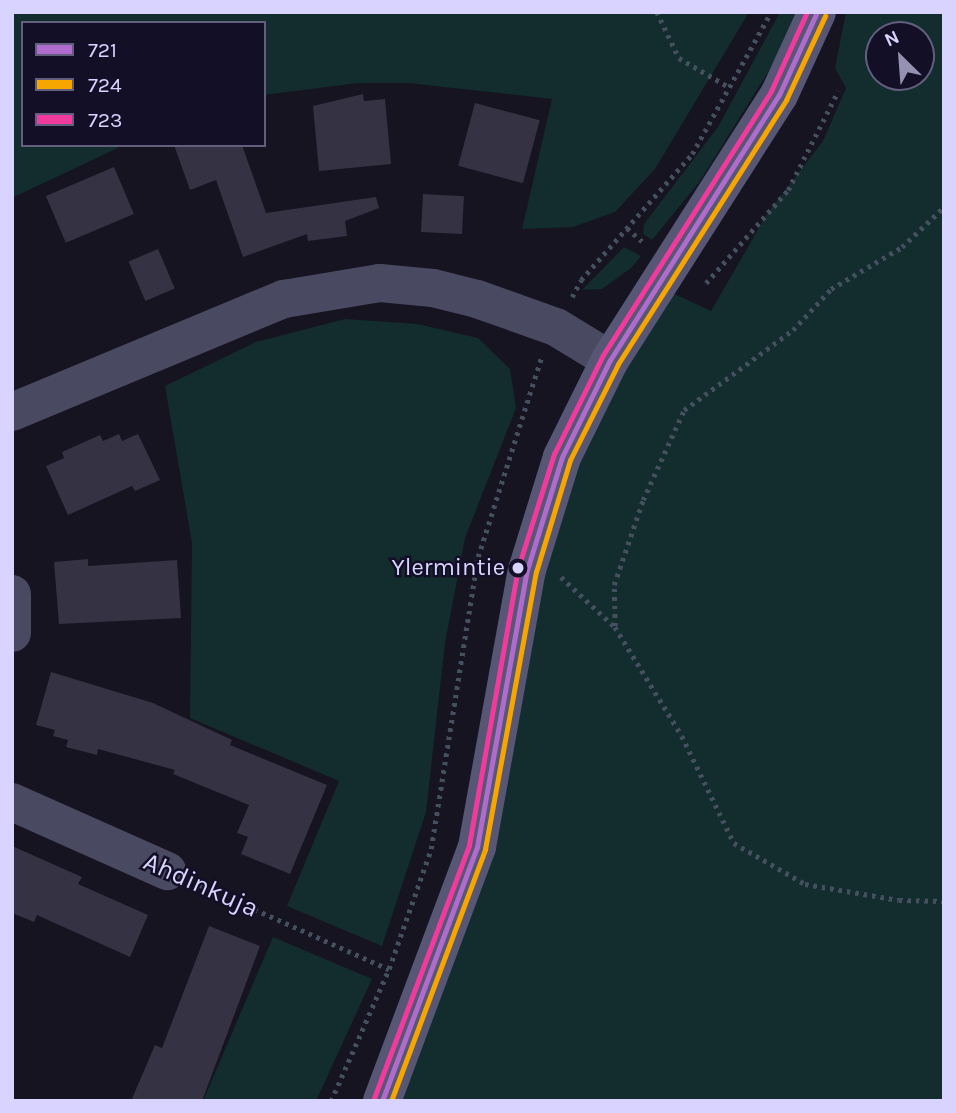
<!DOCTYPE html>
<style>
body{margin:0}
#map{position:relative;width:956px;height:1113px;overflow:hidden;background:#161421;font-family:Karla,sans-serif}
div>[style]{position:absolute}
.green>*{inset:0;background:#132c2d}
.building>*{inset:0;background:#343243;transform-origin:0 0}
.path>*{height:4.5px;margin-top:-2.25px;transform-origin:0;background:repeating-linear-gradient(90deg,#44505f 0 3.5px,transparent 0 8.5px)}
.street>*{height:38px;margin:-19px;padding:0 19px;transform-origin:19px;border-radius:19px;background:#4a4962}
.secondary>*{height:38px;margin:-19px;padding:0 19px;transform-origin:19px;border-radius:19px;background:#575674}
.bus-1>*{height:5px;margin:-2.5px;padding:0 2.5px;transform-origin:2.5px;border-radius:2.5px;background:#b06ccc}
.bus-2>*{height:5px;margin:-2.5px;padding:0 2.5px;transform-origin:2.5px;border-radius:2.5px;background:#f7a600}
.bus-3>*{height:5px;margin:-2.5px;padding:0 2.5px;transform-origin:2.5px;border-radius:2.5px;background:#f13a9d}
.dots>*{width:19px;height:19px;translate:-50% -50%;box-sizing:border-box;border:4px solid #130f26;border-radius:50%}
span{translate:-50% -50%;white-space:nowrap;text-align:center;line-height:1.15;-webkit-text-stroke:5px #130f26;paint-order:stroke}
.bus-label{font-size:24px;color:#d9d4ff}
.right{translate:-100% -50%;text-align:right}
.street-label{font-size:26px;color:#d9d4ff}
.frame{position:absolute;inset:0;border:14px solid #d9d4ff;pointer-events:none}
.legend{position:absolute;left:21px;top:21px;width:245px;height:126px;box-sizing:border-box;background:#130f26;border:2px solid #625e7d;margin:0;padding:9px 12px;list-style:none;font-size:21px;color:#d9d4ff}
.legend li{display:flex;align-items:center;gap:14px;height:35px}
.legend b{width:35px;border:2px solid #625e7d}
.north{position:absolute;left:865px;top:21px;width:70px;height:70px;box-sizing:border-box;background:#130f26;border:2px solid #625e7d;border-radius:50%;rotate:335deg;font-size:19px;font-weight:700;line-height:28px;text-align:center;color:#d9d4ff}
.north::after{content:'';display:block;margin:auto;width:24px;height:32px;background:#9591b1;clip-path:polygon(50% 0,100% 100%,50% 72%,0 100%)}
</style>
<div id="map">
<div class="green">
<div style="clip-path:polygon(12px 12px,749px 12px,655px 169px,615px 212px,573px 227px,522px 229px,552px 99px,408px 83px,358px 83px,264px 95px,264px 23px,23px 23px,23px 145px,124px 145px,12px 198px)"></div>
<div style="clip-path:polygon(780px 12px,796px 12px,773px 64px,700px 181px,652px 240px,643px 234px,644px 224px,718px 127px)"></div>
<div style="clip-path:polygon(evenodd,846px 12px,944px 12px,944px 1101px,382px 1101px,477px 847px,527px 570px,657px 286px,711px 311px,767px 214px,823px 141px,846px 88px,835px 68px,846px 12px,879px 35px,921px 35px,921px 77px,879px 77px,879px 35px)"></div>
<div style="clip-path:polygon(624px 247px,641px 256px,631px 268px,602px 289px,582px 290px)"></div>
<div style="clip-path:polygon(345px 319px,418px 324px,478px 338px,510px 369px,516px 408px,465px 538px,445px 643px,426px 812px,382px 946px,287px 906px,339px 781px,190px 718px,192px 543px,165px 386px,256px 342px)"></div>
<div style="clip-path:polygon(273px 937px,372px 979px,316px 1101px,203px 1101px)"></div>
</div>
<div class="building">
<div style="clip-path:polygon(363px 94px,364px 101px,385px 99px,391px 164px,319px 171px,313px 106px)"></div>
<div style="left:475px;top:103px;width:67px;height:65px;rotate:15deg"></div>
<div style="clip-path:polygon(174px 145px,242px 145px,266px 213px,376px 197px,379px 208px,345px 221px,347px 236px,308px 241px,307px 234px,243px 257px,216px 180px,190px 190px)"></div>
<div style="left:114px;top:167px;width:51px;height:74px;rotate:67deg"></div>
<div style="left:423px;top:194px;width:41px;height:38px;rotate:3deg"></div>
<div style="left:158px;top:249px;width:43px;height:32px;rotate:67deg"></div>
<div style="clip-path:polygon(119px 434px,122px 441px,138px 434px,160px 480px,135px 491px,132px 486px,68px 515px,46px 466px,64px 458px,62px 452px,100px 435px,103px 441px)"></div>
<div style="clip-path:polygon(88px 559px,88px 566px,177px 560px,181px 618px,59px 624px,54px 562px)"></div>
<div style="clip-path:polygon(51px 672px,153px 703px,232px 740px,230px 745px,327px 785px,290px 874px,241px 854px,248px 837px,237px 833px,249px 805px,173px 774px,175px 770px,98px 749px,97px 755px,66px 747px,68px 740px,53px 736px,55px 730px,36px 725px)"></div>
<div style="clip-path:polygon(12px 846px,82px 877px,78px 884px,148px 915px,130px 957px,37px 915px,34px 922px,12px 913px)"></div>
<div style="clip-path:polygon(209px 926px,260px 946px,202px 1101px,131px 1101px,155px 1045px,162px 1048px)"></div>
</div>
<div class="path">
<div style="left:657px;top:12px;width:51px;rotate:64.4deg"></div>
<div style="left:679px;top:58px;width:58px;rotate:30.1deg"></div>
<div style="left:627px;top:228px;width:20px;rotate:41deg"></div>
<div style="left:706px;top:283px;width:124px;rotate:-48.6deg"></div>
<div style="left:788px;top:190px;width:111px;rotate:-63.2deg"></div>
<div style="left:572px;top:297px;width:19px;rotate:-62deg"></div>
<div style="left:581px;top:280px;width:168px;rotate:-48.6deg"></div>
<div style="left:692px;top:154px;width:162px;rotate:-60.9deg"></div>
<div style="left:561px;top:577px;width:74px;rotate:42.8deg"></div>
<div style="left:615px;top:627px;width:128px;rotate:58.4deg"></div>
<div style="left:682px;top:736px;width:119px;rotate:64.1deg"></div>
<div style="left:734px;top:843px;width:82px;rotate:30deg"></div>
<div style="left:805px;top:884px;width:95px;rotate:9.7deg"></div>
<div style="left:899px;top:900px;width:45px;rotate:1.3deg"></div>
<div style="left:615px;top:626px;width:41px;rotate:-91.4deg"></div>
<div style="left:614px;top:585px;width:90px;rotate:-71.2deg"></div>
<div style="left:643px;top:500px;width:99px;rotate:-65.5deg"></div>
<div style="left:684px;top:410px;width:135px;rotate:-36.3deg"></div>
<div style="left:793px;top:330px;width:56px;rotate:-47.2deg"></div>
<div style="left:831px;top:289px;width:82px;rotate:-30.6deg"></div>
<div style="left:902px;top:247px;width:58px;rotate:-43.6deg"></div>
<div style="left:200px;top:885px;width:207px;rotate:24deg"></div>
<div style="left:331px;top:1101px;width:144px;rotate:-66.3deg"></div>
<div style="left:389px;top:969px;width:127px;rotate:-70.7deg"></div>
<div style="left:431px;top:849px;width:296px;rotate:-80.9deg"></div>
<div style="left:478px;top:557px;width:209px;rotate:-72.4deg"></div>
</div>
<div class="street">
<div style="left:12px;top:412px;width:295px;rotate:-22.6deg"></div>
<div style="left:284px;top:299px;width:97px;rotate:-9.5deg"></div>
<div style="left:380px;top:283px;width:53px;rotate:5.4deg"></div>
<div style="left:433px;top:288px;width:45px;rotate:14deg"></div>
<div style="left:477px;top:299px;width:84px;rotate:19.5deg"></div>
<div style="left:556px;top:327px;width:63px;rotate:31.4deg"></div>
<div style="left:12px;top:594px;width:39px;rotate:90deg"></div>
<div style="left:12px;top:802px;width:170px;rotate:24deg"></div>
</div>
<div class="secondary">
<div style="left:382px;top:1101px;width:271px;rotate:-69.5deg"></div>
<div style="left:477px;top:847px;width:281px;rotate:-79.8deg"></div>
<div style="left:527px;top:570px;width:118px;rotate:-72.8deg"></div>
<div style="left:562px;top:457px;width:108px;rotate:-63.7deg"></div>
<div style="left:610px;top:360px;width:314px;rotate:-57.5deg"></div>
<div style="left:779px;top:95px;width:91px;rotate:-65.4deg"></div>
</div>
<div class="bus-1">
<div style="left:382px;top:1101px;width:271px;rotate:-69.5deg"></div>
<div style="left:477px;top:847px;width:281px;rotate:-79.8deg"></div>
<div style="left:527px;top:570px;width:118px;rotate:-72.8deg"></div>
<div style="left:562px;top:457px;width:108px;rotate:-63.7deg"></div>
<div style="left:610px;top:360px;width:314px;rotate:-57.5deg"></div>
<div style="left:779px;top:95px;width:91px;rotate:-65.4deg"></div>
</div>
<div class="bus-2">
<div style="left:391px;top:1101px;width:269px;rotate:-69.5deg"></div>
<div style="left:485px;top:849px;width:282px;rotate:-79.6deg"></div>
<div style="left:536px;top:572px;width:117px;rotate:-73.1deg"></div>
<div style="left:570px;top:460px;width:107px;rotate:-63.4deg"></div>
<div style="left:618px;top:364px;width:313px;rotate:-57.5deg"></div>
<div style="left:786px;top:100px;width:93px;rotate:-65.1deg"></div>
</div>
<div class="bus-3">
<div style="left:374px;top:1098px;width:270px;rotate:-69.4deg"></div>
<div style="left:469px;top:845px;width:281px;rotate:-80deg"></div>
<div style="left:518px;top:568px;width:120px;rotate:-72.5deg"></div>
<div style="left:554px;top:454px;width:110px;rotate:-63.7deg"></div>
<div style="left:603px;top:355px;width:313px;rotate:-57.5deg"></div>
<div style="left:771px;top:91px;width:87px;rotate:-65.5deg"></div>
</div>
<div class="dots">
<div style="left:518px;top:568px;background:#d9d4ff"></div>
</div>
<div class="bus-label">
<span class="right" style="left:505px;top:568px">Ylermintie</span>
</div>
<div class="street-label">
<span style="left:201px;top:885px;rotate:24deg">Ahdinkuja</span>
</div>
<div class="frame"></div>
<ul class="legend">
<li><b style="height:9px;background:#b06ccc"></b>721</li>
<li><b style="height:9px;background:#f7a600"></b>724</li>
<li><b style="height:9px;background:#f13a9d"></b>723</li>
</ul>
<div class="north">N</div>
</div>
